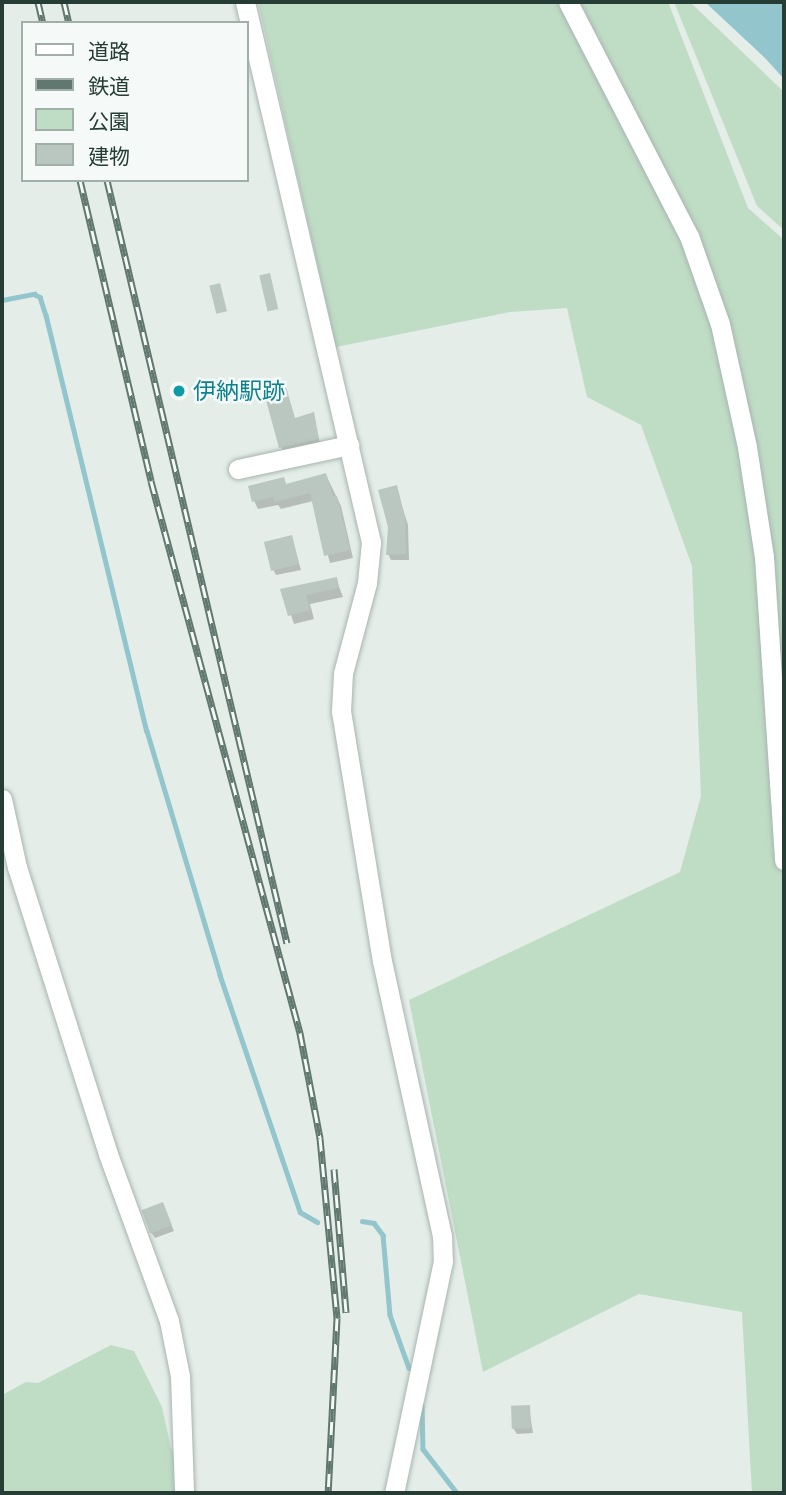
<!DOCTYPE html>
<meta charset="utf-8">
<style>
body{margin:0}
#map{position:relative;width:786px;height:1495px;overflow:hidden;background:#e4ede8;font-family:Raleway,"Noto Sans JP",sans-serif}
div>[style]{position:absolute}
.green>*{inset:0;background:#bfdcc5}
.water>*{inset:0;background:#92c6cc}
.shadow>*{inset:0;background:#0003}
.stream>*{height:4.5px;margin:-2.25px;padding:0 2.25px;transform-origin:2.25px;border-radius:2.25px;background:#92c6cc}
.building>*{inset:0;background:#bac7c1;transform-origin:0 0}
.roads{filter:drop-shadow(0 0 2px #a7b5af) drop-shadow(0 0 2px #a7b5af)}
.minor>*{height:19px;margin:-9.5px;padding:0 9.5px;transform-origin:9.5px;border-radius:9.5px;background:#fff}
.rail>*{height:7px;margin-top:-3.5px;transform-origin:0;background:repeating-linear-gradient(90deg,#f5f9f7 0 13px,#607870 0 26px);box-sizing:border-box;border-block:2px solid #607870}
.dots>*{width:19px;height:19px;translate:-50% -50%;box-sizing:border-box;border:4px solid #f5f9f7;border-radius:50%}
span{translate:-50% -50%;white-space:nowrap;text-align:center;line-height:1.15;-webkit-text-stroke:5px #f5f9f7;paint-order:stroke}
.culture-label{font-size:23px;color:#0d838f}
.left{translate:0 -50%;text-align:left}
.frame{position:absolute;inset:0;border:4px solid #253d35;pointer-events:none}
.legend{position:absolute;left:21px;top:21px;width:228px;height:161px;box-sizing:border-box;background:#f5f9f7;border:2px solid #a2aea9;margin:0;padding:9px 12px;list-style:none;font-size:21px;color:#253d35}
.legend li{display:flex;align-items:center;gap:14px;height:35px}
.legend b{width:35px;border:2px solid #a2aea9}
</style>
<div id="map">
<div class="green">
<div style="clip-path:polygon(258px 2px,668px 2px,748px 208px,784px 240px,784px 1493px,752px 1493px,742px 1312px,639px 1294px,483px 1372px,409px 1000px,680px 872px,701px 796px,692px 566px,641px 425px,587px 397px,567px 308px,510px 312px,336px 347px)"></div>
<div style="clip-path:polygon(674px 2px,690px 2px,784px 92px,784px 230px,757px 206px)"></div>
<div style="clip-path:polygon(111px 1345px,134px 1351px,162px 1407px,171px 1448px,181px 1466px,179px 1493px,2px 1493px,2px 1395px,26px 1382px,38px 1383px)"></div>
</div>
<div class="water">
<div style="clip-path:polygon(705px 2px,784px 2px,784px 79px,765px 58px)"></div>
</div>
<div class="shadow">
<div style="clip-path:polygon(313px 414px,320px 443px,283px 451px,281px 447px,295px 420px)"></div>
<div style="clip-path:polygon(326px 475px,341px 506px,353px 558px,330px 563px,313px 501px,281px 509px,278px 505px,258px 509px,254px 501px,283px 479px,287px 485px)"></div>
<div style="clip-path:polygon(396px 487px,408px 525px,409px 560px,391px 560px,388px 554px)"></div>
<div style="clip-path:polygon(291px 537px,301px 570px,276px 575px,273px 569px)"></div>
<div style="clip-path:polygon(336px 579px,343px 597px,310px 604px,314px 619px,294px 624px,283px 591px)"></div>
<div style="clip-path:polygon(165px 1210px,174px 1231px,155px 1238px,151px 1232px)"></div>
<div style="clip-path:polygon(529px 1407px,533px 1433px,517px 1434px,513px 1428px)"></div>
</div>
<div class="stream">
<div style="left:2px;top:300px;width:33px;rotate:-11deg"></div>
<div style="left:34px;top:294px;width:7px;rotate:27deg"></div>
<div style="left:40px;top:297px;width:19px;rotate:72deg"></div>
<div style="left:46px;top:315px;width:428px;rotate:76.4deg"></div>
<div style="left:147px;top:731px;width:255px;rotate:73.3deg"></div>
<div style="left:220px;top:975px;width:250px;rotate:71.3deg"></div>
<div style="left:300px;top:1212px;width:20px;rotate:30deg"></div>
<div style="left:362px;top:1221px;width:12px;rotate:9deg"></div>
<div style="left:374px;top:1223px;width:15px;rotate:53deg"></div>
<div style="left:383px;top:1235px;width:80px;rotate:85deg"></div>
<div style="left:390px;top:1315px;width:56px;rotate:70.3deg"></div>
<div style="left:422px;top:1405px;width:44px;rotate:88.7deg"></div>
<div style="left:423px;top:1449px;width:56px;rotate:52.3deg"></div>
</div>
<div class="building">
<div style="left:270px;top:273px;width:37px;height:11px;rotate:77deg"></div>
<div style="left:220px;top:283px;width:29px;height:11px;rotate:76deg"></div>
<div style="clip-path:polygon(276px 385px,278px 390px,286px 387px,295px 418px,314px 412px,319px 439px,279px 448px,263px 389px)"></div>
<div style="clip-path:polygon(326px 473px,333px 497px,337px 496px,350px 550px,324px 556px,310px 493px,275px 502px,273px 497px,252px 502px,248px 486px,284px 477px,286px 484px)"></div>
<div style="clip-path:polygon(397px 485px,405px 517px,406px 554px,386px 555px,388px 527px,378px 490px)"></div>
<div style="left:292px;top:535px;width:30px;height:29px;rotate:76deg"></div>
<div style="clip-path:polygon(337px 577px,339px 588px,306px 595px,310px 610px,288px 616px,280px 589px)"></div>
<div style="left:163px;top:1202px;width:25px;height:23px;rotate:69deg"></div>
<div style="left:530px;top:1405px;width:23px;height:19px;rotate:88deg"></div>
</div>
<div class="roads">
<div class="minor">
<div style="left:245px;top:2px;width:555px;rotate:76.87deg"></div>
<div style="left:371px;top:542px;width:41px;rotate:95.6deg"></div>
<div style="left:367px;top:583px;width:93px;rotate:104.9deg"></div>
<div style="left:343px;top:673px;width:38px;rotate:93deg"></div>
<div style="left:341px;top:711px;width:253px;rotate:80.7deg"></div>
<div style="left:382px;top:961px;width:281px;rotate:77.7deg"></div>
<div style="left:442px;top:1236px;width:25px;rotate:88deg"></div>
<div style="left:443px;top:1261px;width:237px;rotate:101.9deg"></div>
<div style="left:568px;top:2px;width:263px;rotate:62.7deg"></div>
<div style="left:689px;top:236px;width:93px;rotate:70.6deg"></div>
<div style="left:720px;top:324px;width:126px;rotate:77.6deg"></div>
<div style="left:747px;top:447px;width:111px;rotate:81.2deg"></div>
<div style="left:764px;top:557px;width:304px;rotate:86.2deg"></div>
<div style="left:238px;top:469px;width:114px;rotate:-12.2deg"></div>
<div style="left:2px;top:799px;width:70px;rotate:77.6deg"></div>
<div style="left:17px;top:867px;width:301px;rotate:72.4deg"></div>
<div style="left:108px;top:1154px;width:178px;rotate:69.9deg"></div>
<div style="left:169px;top:1321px;width:56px;rotate:78.7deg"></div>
<div style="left:180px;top:1376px;width:117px;rotate:88deg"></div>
</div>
</div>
<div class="rail">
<div style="left:38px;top:2px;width:22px;rotate:77deg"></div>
<div style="left:64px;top:2px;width:22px;rotate:77deg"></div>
<div style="left:80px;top:180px;width:309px;rotate:76.7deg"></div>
<div style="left:151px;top:481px;width:572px;rotate:74.89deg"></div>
<div style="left:300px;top:1033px;width:107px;rotate:79.2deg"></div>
<div style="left:320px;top:1138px;width:181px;rotate:84.6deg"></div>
<div style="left:337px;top:1318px;width:175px;rotate:92.9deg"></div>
<div style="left:107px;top:180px;width:784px;rotate:76.73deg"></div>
<div style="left:334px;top:1169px;width:144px;rotate:85.2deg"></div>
</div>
<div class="dots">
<div style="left:179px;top:391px;background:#0f9aa8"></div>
</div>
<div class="culture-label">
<span class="left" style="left:193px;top:391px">伊納駅跡</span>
</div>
<div class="frame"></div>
<ul class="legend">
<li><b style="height:9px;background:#fff"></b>道路</li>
<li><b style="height:9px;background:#607870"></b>鉄道</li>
<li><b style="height:19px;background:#bfdcc5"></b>公園</li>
<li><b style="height:19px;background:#bac7c1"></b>建物</li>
</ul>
</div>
